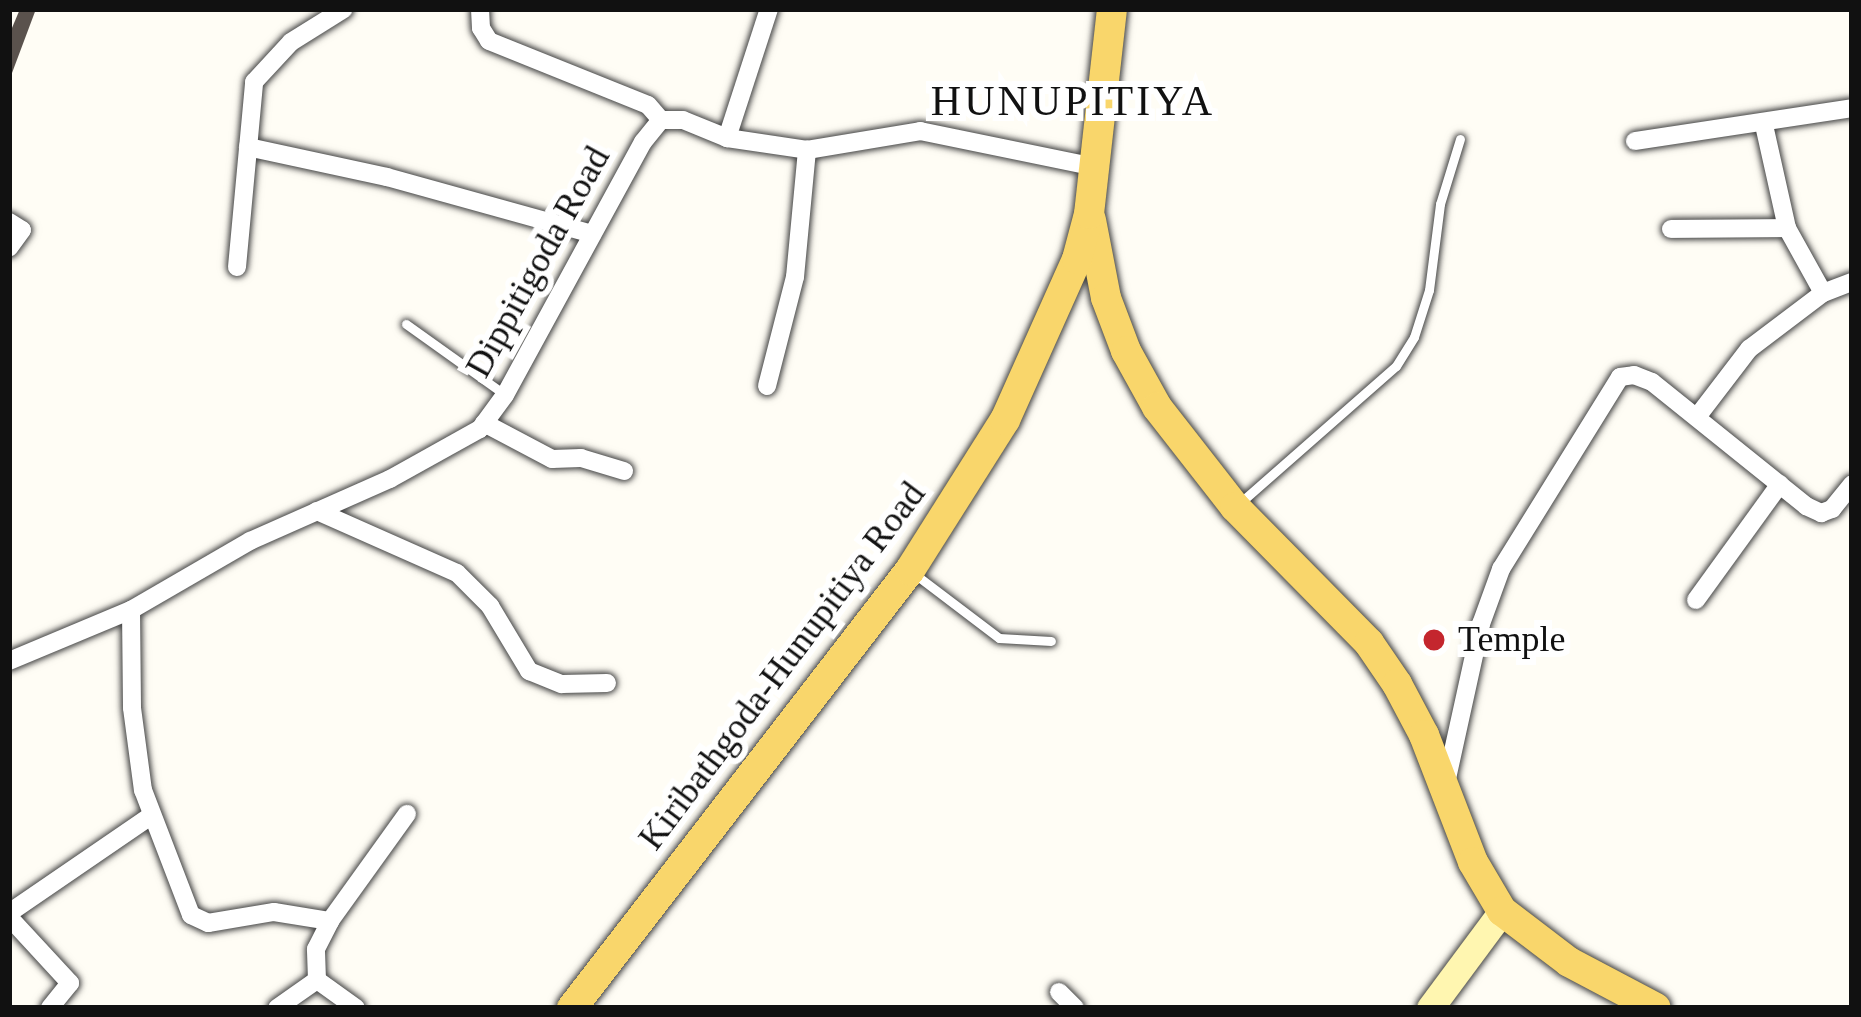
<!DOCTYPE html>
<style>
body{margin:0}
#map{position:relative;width:1861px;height:1017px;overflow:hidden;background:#fffdf5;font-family:Georgia,serif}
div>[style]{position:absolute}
.building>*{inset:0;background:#5a524d}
.roads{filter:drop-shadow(0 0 3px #444) drop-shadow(0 0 3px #444)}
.lane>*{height:9px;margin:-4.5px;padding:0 4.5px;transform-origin:4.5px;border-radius:4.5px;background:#fff}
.street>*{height:18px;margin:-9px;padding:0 9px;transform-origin:9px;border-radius:9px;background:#fff}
.secondary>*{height:27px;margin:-13.5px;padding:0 13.5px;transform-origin:13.5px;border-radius:13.5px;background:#fff6b0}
.primary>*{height:30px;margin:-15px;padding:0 15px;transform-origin:15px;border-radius:15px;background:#f9d66b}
.dots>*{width:33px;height:33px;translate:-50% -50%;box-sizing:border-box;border:6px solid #fff;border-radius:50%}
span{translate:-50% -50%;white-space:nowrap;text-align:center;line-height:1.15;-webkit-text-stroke:12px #fff;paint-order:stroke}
.street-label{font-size:36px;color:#111}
.poi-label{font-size:36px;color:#111}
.left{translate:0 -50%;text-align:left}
.quarter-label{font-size:42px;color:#111;letter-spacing:3px}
.frame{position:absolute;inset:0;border:12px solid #111;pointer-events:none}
</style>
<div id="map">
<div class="building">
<div style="clip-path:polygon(20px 9px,36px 9px,9px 81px,9px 35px)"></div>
</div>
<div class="roads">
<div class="lane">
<div style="left:406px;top:324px;width:120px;rotate:35.5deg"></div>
<div style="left:1241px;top:502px;width:206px;rotate:-41.3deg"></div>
<div style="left:1396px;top:366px;width:34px;rotate:-58deg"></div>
<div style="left:1414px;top:337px;width:49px;rotate:-72.3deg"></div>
<div style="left:1429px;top:290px;width:87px;rotate:-82.7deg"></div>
<div style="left:1440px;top:204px;width:68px;rotate:-72.9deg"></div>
<div style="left:916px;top:575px;width:104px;rotate:37.2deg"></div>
<div style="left:999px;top:638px;width:52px;rotate:3.3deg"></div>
</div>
<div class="street">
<div style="left:480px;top:9px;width:19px;rotate:87deg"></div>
<div style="left:481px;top:28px;width:15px;rotate:58deg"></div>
<div style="left:489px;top:41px;width:171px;rotate:21.9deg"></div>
<div style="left:648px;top:105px;width:20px;rotate:49deg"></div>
<div style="left:1764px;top:125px;width:106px;rotate:77.4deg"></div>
<div style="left:1787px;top:228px;width:74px;rotate:61deg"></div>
<div style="left:727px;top:138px;width:136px;rotate:-72deg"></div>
<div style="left:1635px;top:141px;width:219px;rotate:-8.6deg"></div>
<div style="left:248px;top:147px;width:142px;rotate:12.2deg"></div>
<div style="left:387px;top:177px;width:213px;rotate:15.5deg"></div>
<div style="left:9px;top:222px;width:15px;rotate:32deg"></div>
<div style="left:22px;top:230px;width:22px;rotate:126deg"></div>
<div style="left:1671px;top:229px;width:116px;rotate:-0.5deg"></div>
<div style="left:237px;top:267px;width:186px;rotate:-84.7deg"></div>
<div style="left:254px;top:82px;width:54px;rotate:-47.2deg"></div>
<div style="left:291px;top:42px;width:62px;rotate:-31.9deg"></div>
<div style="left:767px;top:386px;width:113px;rotate:-75.6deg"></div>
<div style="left:795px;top:277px;width:128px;rotate:-84.6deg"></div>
<div style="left:1697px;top:417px;width:86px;rotate:-52.6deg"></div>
<div style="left:1749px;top:349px;width:93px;rotate:-37.1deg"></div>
<div style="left:1823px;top:293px;width:31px;rotate:-21deg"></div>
<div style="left:484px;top:423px;width:77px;rotate:27.9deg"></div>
<div style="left:552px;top:459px;width:29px;rotate:-2deg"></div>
<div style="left:581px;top:458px;width:45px;rotate:16.8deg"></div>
<div style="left:317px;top:511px;width:153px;rotate:23.9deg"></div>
<div style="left:457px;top:573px;width:47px;rotate:45deg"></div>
<div style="left:490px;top:606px;width:76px;rotate:59deg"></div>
<div style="left:529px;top:671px;width:35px;rotate:22deg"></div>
<div style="left:562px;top:684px;width:45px;rotate:-1.3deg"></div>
<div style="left:1696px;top:600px;width:143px;rotate:-54.1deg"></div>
<div style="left:131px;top:610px;width:98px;rotate:89.4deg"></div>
<div style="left:132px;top:708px;width:83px;rotate:82.4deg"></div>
<div style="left:143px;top:790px;width:134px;rotate:69deg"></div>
<div style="left:191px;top:915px;width:19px;rotate:25deg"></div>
<div style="left:208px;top:923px;width:67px;rotate:-9.5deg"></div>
<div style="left:274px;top:912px;width:57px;rotate:9.1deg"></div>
<div style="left:9px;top:661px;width:132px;rotate:-22.7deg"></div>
<div style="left:131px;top:610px;width:138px;rotate:-30.1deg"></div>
<div style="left:250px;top:541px;width:153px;rotate:-23.9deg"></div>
<div style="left:390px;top:479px;width:103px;rotate:-29.1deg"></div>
<div style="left:480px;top:429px;width:42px;rotate:-53.7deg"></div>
<div style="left:505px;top:395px;width:288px;rotate:-61.4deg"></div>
<div style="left:643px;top:142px;width:28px;rotate:-51deg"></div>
<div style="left:661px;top:120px;width:22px"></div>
<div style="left:683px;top:120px;width:48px;rotate:22.2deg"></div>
<div style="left:727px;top:138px;width:81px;rotate:8.5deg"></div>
<div style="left:807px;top:150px;width:115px;rotate:-9.5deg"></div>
<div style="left:920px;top:131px;width:179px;rotate:11.6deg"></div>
<div style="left:1446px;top:783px;width:163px;rotate:-77.6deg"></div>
<div style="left:1481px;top:624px;width:59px;rotate:-70deg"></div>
<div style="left:1501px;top:569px;width:226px;rotate:-58.2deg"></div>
<div style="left:1620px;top:377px;width:14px;rotate:-8deg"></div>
<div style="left:1634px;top:375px;width:19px;rotate:21deg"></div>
<div style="left:1652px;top:382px;width:198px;rotate:38.8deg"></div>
<div style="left:1806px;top:506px;width:17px;rotate:25deg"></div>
<div style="left:1821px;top:513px;width:12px;rotate:-20deg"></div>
<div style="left:1832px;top:509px;width:32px;rotate:-51deg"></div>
<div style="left:9px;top:913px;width:173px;rotate:-34.4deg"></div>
<div style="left:9px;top:917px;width:90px;rotate:47.3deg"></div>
<div style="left:70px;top:983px;width:32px;rotate:129deg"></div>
<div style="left:1059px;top:992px;width:23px;rotate:45deg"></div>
<div style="left:277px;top:1008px;width:49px;rotate:-35deg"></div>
<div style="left:356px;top:1008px;width:48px;rotate:-144.3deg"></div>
<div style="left:317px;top:980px;width:31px;rotate:-92deg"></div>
<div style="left:316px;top:949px;width:31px;rotate:-63deg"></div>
<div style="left:330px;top:921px;width:132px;rotate:-54.3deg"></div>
</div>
<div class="secondary">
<div style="left:1430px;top:1008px;width:121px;rotate:-53.4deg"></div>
</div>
<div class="primary">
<div style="left:1091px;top:220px;width:79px;rotate:79.1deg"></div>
<div style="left:1106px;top:298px;width:57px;rotate:69.3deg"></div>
<div style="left:1126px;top:351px;width:64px;rotate:61deg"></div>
<div style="left:1157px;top:407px;width:127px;rotate:52deg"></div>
<div style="left:1235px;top:507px;width:191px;rotate:45.4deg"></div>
<div style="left:1369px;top:643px;width:50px;rotate:55.7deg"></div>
<div style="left:1397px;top:684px;width:58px;rotate:62.1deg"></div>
<div style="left:1424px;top:735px;width:136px;rotate:68.9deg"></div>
<div style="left:1473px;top:862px;width:57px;rotate:59.4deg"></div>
<div style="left:1502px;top:911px;width:84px;rotate:37.3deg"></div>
<div style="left:1569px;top:962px;width:98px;rotate:27.9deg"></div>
<div style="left:572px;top:1008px;width:553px;rotate:-52.34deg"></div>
<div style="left:910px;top:570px;width:178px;rotate:-57.7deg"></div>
<div style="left:1005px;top:420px;width:176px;rotate:-65.9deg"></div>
<div style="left:1077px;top:259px;width:47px;rotate:-75.1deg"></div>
<div style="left:1089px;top:214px;width:206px;rotate:-83.6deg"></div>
</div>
</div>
<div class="dots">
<div style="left:1434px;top:640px;background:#c4262e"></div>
</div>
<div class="street-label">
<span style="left:538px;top:262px;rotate:-61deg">Dippitigoda Road</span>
<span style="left:782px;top:666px;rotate:-53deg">Kiribathgoda-Hunupitiya Road</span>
</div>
<div class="poi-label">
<span class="left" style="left:1458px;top:640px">Temple</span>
</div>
<div class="quarter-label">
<span style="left:1073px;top:101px">HUNUPITIYA</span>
</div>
<div class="frame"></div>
</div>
